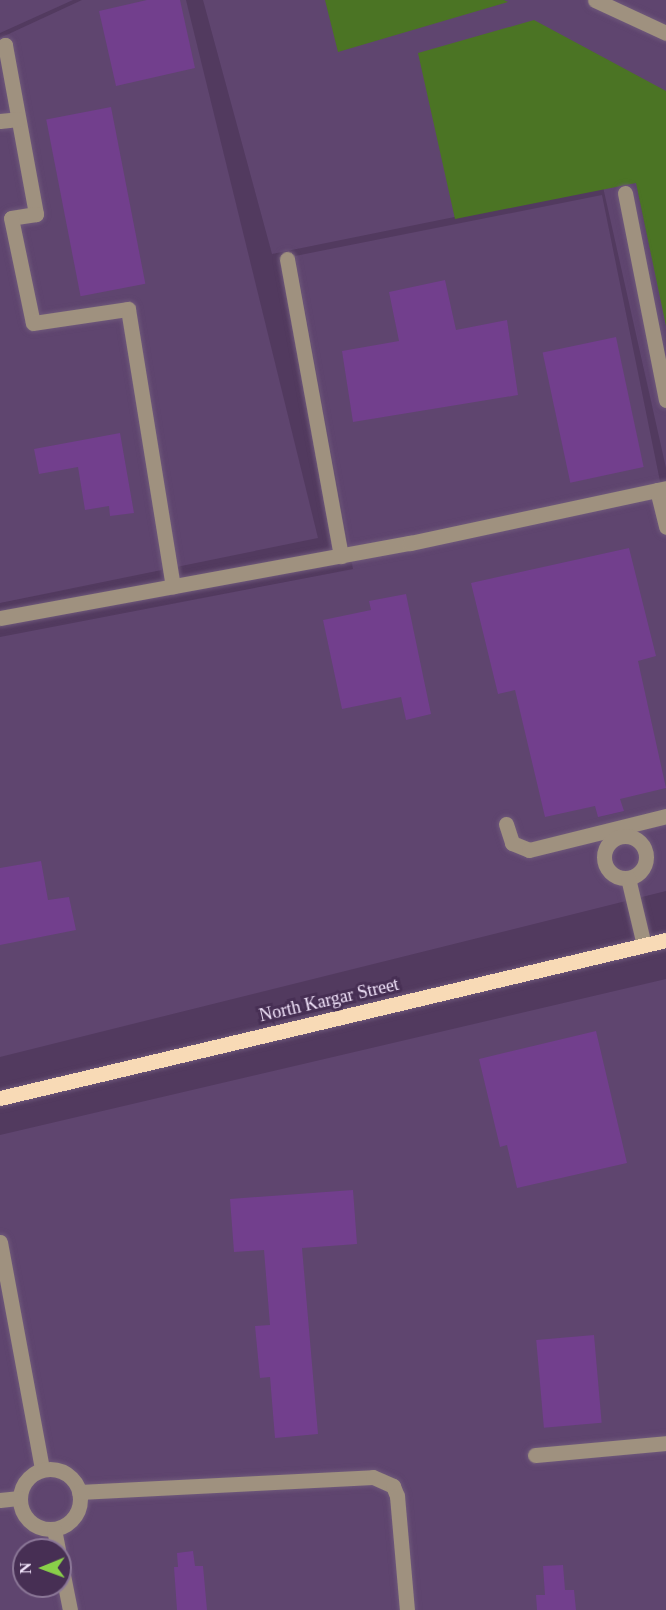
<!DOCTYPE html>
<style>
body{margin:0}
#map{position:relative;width:666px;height:1610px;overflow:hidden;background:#523a5f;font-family:Georgia,serif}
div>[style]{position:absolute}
.built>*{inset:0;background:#5f456f}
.green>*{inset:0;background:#4b7424}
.building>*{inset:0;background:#723f8d;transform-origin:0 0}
.roads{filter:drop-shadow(0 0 2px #6f597b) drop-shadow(0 0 2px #6f597b)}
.minor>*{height:15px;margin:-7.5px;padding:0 7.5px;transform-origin:7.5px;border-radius:7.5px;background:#9f917f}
.minor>.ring{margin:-7.5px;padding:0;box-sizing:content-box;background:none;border:15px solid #9f917f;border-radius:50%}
.major>*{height:15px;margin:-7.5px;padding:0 7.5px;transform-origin:7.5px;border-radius:7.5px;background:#f8dab6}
span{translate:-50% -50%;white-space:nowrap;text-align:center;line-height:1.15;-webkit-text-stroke:6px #472f54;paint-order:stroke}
.street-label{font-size:18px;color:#f2e4fb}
.north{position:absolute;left:12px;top:1538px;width:60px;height:60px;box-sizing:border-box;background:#472f54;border:2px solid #8b7797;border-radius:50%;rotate:269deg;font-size:16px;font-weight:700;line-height:24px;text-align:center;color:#f2e4fb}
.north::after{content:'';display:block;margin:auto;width:21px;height:27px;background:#89cf49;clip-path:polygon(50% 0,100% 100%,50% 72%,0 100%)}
</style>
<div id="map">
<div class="built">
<div style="clip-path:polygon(0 0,73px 0,0 33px)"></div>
<div style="clip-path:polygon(82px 0,186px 0,318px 538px,0 603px,0 38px)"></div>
<div style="clip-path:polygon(203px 0,666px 0,666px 468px,603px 187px,272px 254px)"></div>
<div style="clip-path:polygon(602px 195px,666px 511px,666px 891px,0 1057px,0 637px,353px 569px,295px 256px)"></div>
<div style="clip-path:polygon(evenodd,666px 979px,666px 1610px,0 1610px,0 1135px,666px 979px,24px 1550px,60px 1550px,60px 1586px,24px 1586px,24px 1550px)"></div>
</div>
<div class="green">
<div style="clip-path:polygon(325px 0,504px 0,508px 2px,338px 52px)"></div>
<div style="clip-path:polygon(534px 20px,666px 91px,666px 326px,636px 183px,455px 219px,418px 53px)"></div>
</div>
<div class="building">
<div style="clip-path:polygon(147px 0,180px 0,195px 68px,116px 86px,99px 11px)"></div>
<div style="left:111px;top:107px;width:180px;height:66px;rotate:79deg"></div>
<div style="clip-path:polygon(445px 280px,456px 330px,507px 320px,518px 395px,353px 422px,342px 351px,399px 341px,389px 292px)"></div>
<div style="left:616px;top:337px;width:133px;height:75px;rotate:78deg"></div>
<div style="clip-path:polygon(120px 433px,134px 513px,110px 516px,109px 506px,85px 510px,78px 467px,39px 474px,34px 449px)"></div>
<div style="clip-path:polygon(629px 548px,656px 656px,638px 661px,666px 788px,620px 799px,624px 811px,598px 817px,595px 806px,545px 817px,515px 690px,498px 694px,471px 583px)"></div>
<div style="clip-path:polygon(406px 594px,431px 714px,406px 720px,401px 697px,342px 709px,323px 620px,371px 610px,369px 601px)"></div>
<div style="clip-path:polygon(41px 861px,48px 900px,69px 897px,76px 930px,0 945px,0 868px)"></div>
<div style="clip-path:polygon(596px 1031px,627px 1163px,517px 1188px,507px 1145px,500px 1147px,479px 1059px)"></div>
<div style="clip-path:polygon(353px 1190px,357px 1244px,302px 1248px,318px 1434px,275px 1438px,270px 1377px,260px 1378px,255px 1326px,270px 1325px,264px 1250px,234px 1252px,230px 1199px)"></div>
<div style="left:594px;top:1335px;width:88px;height:58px;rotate:85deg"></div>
<div style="clip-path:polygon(193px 1551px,195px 1566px,203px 1566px,207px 1610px,177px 1610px,174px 1567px,178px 1567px,177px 1553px)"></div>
<div style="clip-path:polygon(563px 1565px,565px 1590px,574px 1590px,576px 1610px,537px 1610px,536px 1595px,545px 1595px,543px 1566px)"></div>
</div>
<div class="roads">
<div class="minor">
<div style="left:595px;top:0;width:78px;rotate:24.9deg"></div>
<div style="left:0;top:48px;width:6px;rotate:-31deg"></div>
<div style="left:5px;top:45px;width:172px;rotate:79.6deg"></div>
<div style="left:36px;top:214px;width:25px;rotate:171deg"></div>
<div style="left:11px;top:218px;width:107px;rotate:78.2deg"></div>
<div style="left:33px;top:323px;width:96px;rotate:-8.4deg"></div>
<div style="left:128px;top:309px;width:281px;rotate:80.8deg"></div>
<div style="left:0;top:121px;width:18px;rotate:-6deg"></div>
<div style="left:625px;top:193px;width:211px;rotate:78.8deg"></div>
<div style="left:287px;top:259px;width:302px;rotate:79.7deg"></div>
<div style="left:657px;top:490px;width:38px;rotate:76deg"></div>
<div style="left:0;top:618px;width:417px;rotate:-10.4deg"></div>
<div style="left:410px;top:543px;width:262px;rotate:-12.1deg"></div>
<div style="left:506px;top:824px;width:20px;rotate:72deg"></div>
<div style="left:512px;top:843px;width:18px;rotate:22deg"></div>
<div style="left:529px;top:850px;width:141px;rotate:-13.9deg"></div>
<div class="ring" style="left:604px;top:836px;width:27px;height:27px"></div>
<div style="left:628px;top:878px;width:69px;rotate:76.6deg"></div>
<div style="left:0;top:1242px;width:231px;rotate:79.5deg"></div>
<div style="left:535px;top:1455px;width:132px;rotate:-5.2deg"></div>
<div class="ring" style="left:20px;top:1469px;width:45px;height:45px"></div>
<div style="left:79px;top:1492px;width:294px;rotate:-2.9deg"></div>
<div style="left:373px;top:1477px;width:22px;rotate:24deg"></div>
<div style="left:393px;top:1486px;width:11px;rotate:68deg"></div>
<div style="left:397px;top:1496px;width:114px;rotate:85deg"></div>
<div style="left:0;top:1500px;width:20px;rotate:-6deg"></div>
<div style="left:54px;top:1529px;width:21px;rotate:79deg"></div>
<div style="left:60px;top:1560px;width:51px;rotate:78.7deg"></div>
</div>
<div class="major">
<div style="left:0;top:1098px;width:684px;rotate:-13.35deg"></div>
</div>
</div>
<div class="street-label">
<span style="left:329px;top:1000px;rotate:-13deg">North Kargar Street</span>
</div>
<div class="north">N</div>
</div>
